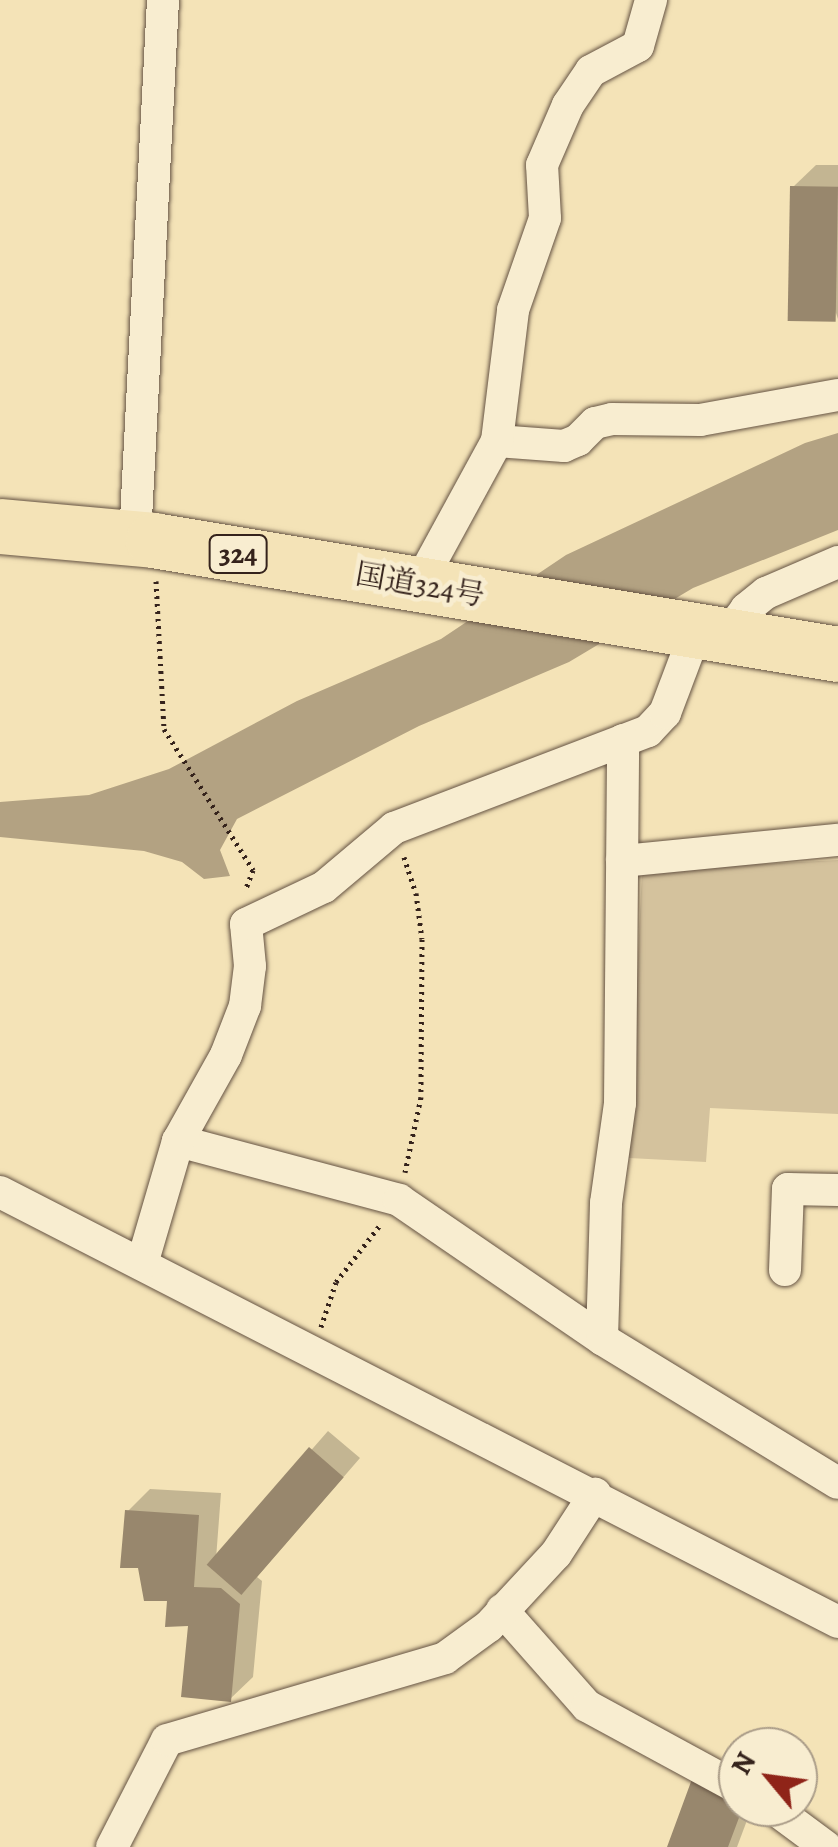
<!DOCTYPE html>
<meta charset="utf-8">
<style>
body{margin:0}
#map{position:relative;width:838px;height:1847px;overflow:hidden;background:#f4e3b7;font-family:Alegreya,"Noto Serif JP",serif}
div>[style]{position:absolute}
.green>*{inset:0;background:#d4c29d}
.water>*{inset:0;background:#b3a282}
.shadow>*{inset:0;background:#0003}
.building>*{inset:0;background:#98876d;transform-origin:0 0}
.path>*{height:5px;margin-top:-2.5px;transform-origin:0;background:repeating-linear-gradient(90deg,#35231c 0 2.5px,transparent 0 7.5px)}
.roads{filter:drop-shadow(0 0 2px #655343) drop-shadow(0 0 2px #655343)}
.street>*{height:32px;margin:-16px;padding:0 16px;transform-origin:16px;border-radius:16px;background:#f8edd0}
.highway>*{height:55px;margin:-27.5px;padding:0 27.5px;transform-origin:27.5px;border-radius:27.5px;background:#f4e3b7}
span{translate:-50% -50%;white-space:nowrap;text-align:center;line-height:1.15;-webkit-text-stroke:9px #f8edd0;paint-order:stroke}
.shield-label span{padding:2px 8px;background:#f8edd0;border:2px solid;border-radius:8px;-webkit-text-stroke-width:0}
.shield-label{font-size:28px;color:#35231c;font-weight:700}
.street-label{font-size:30px;color:#35231c}
.north{position:absolute;left:718px;top:1727px;width:100px;height:100px;box-sizing:border-box;background:#f8edd0;border:2px solid #aa9c88;border-radius:50%;rotate:299deg;font-size:28px;font-weight:700;line-height:40px;text-align:center;color:#35231c}
.north::after{content:'';display:block;margin:auto;width:35px;height:45px;background:#8f2418;clip-path:polygon(50% 0,100% 100%,50% 72%,0 100%)}
</style>
<div id="map">
<div class="green">
<div style="clip-path:polygon(838px 860px,838px 1114px,710px 1108px,706px 1162px,629px 1158px,642px 870px)"></div>
</div>
<div class="water">
<div style="clip-path:polygon(838px 433px,838px 530px,693px 588px,569px 662px,419px 726px,237px 819px,220px 850px,230px 876px,204px 879px,182px 862px,144px 851px,0 837px,0 802px,89px 795px,169px 769px,297px 701px,441px 639px,566px 555px,805px 443px)"></div>
</div>
<div class="shadow">
<div style="clip-path:polygon(816px 165px,838px 165px,838px 319px,793px 187px)"></div>
<div style="clip-path:polygon(328px 1431px,360px 1458px,257px 1577px,262px 1581px,253px 1677px,230px 1699px,191px 1624px,170px 1598px,128px 1511px,150px 1489px,221px 1493px,216px 1559px)"></div>
<div style="clip-path:polygon(738px 1807px,752px 1807px,737px 1847px,670px 1847px)"></div>
</div>
<div class="building">
<div style="left:790px;top:186px;width:48px;height:135px;rotate:1deg"></div>
<div style="left:309px;top:1447px;width:46px;height:156px;rotate:41deg"></div>
<div style="clip-path:polygon(125px 1510px,199px 1515px,194px 1587px,221px 1588px,240px 1604px,231px 1702px,181px 1697px,188px 1626px,165px 1627px,167px 1601px,144px 1601px,138px 1568px,120px 1568px)"></div>
<div style="clip-path:polygon(692px 1779px,738px 1797px,738px 1807px,743px 1807px,728px 1847px,667px 1847px)"></div>
</div>
<div class="path">
<div style="left:156px;top:581px;width:148px;rotate:86.9deg"></div>
<div style="left:164px;top:729px;width:167px;rotate:57.7deg"></div>
<div style="left:253px;top:870px;width:22px;rotate:111deg"></div>
<div style="left:404px;top:857px;width:38px;rotate:72deg"></div>
<div style="left:416px;top:893px;width:46px;rotate:82.6deg"></div>
<div style="left:422px;top:939px;width:158px;rotate:90.4deg"></div>
<div style="left:421px;top:1097px;width:77px;rotate:102deg"></div>
<div style="left:321px;top:1327px;width:47px;rotate:-71.6deg"></div>
<div style="left:336px;top:1282px;width:72px;rotate:-52.3deg"></div>
</div>
<div class="roads">
<div class="street">
<div style="left:497px;top:441px;width:67px;rotate:4.3deg"></div>
<div style="left:564px;top:446px;width:15px;rotate:-23deg"></div>
<div style="left:578px;top:440px;width:24px;rotate:-45deg"></div>
<div style="left:595px;top:423px;width:17px;rotate:-13deg"></div>
<div style="left:612px;top:419px;width:88px;rotate:0.7deg"></div>
<div style="left:700px;top:420px;width:140px;rotate:-10.3deg"></div>
<div style="left:135px;top:538px;width:539px;rotate:-87.02deg"></div>
<div style="left:419px;top:584px;width:163px;rotate:-61.4deg"></div>
<div style="left:497px;top:441px;width:132px;rotate:-83deg"></div>
<div style="left:513px;top:310px;width:97px;rotate:-70.8deg"></div>
<div style="left:545px;top:218px;width:53px;rotate:-93.2deg"></div>
<div style="left:542px;top:165px;width:65px;rotate:-66.6deg"></div>
<div style="left:568px;top:105px;width:41px;rotate:-55.9deg"></div>
<div style="left:591px;top:71px;width:53px;rotate:-28deg"></div>
<div style="left:638px;top:46px;width:48px;rotate:-74.2deg"></div>
<div style="left:726px;top:636px;width:34px;rotate:-53deg"></div>
<div style="left:746px;top:609px;width:26px;rotate:-39deg"></div>
<div style="left:766px;top:593px;width:78px;rotate:-23.3deg"></div>
<div style="left:622px;top:861px;width:217px;rotate:-5.6deg"></div>
<div style="left:178px;top:1141px;width:229px;rotate:14.9deg"></div>
<div style="left:399px;top:1200px;width:246px;rotate:34.4deg"></div>
<div style="left:602px;top:1339px;width:276px;rotate:31.4deg"></div>
<div style="left:0;top:1192px;width:942px;rotate:27.16deg"></div>
<div style="left:142px;top:1264px;width:128px;rotate:-73.7deg"></div>
<div style="left:178px;top:1141px;width:98px;rotate:-60.8deg"></div>
<div style="left:226px;top:1055px;width:53px;rotate:-68.8deg"></div>
<div style="left:245px;top:1006px;width:40px;rotate:-82.9deg"></div>
<div style="left:250px;top:966px;width:42px;rotate:-95.4deg"></div>
<div style="left:246px;top:924px;width:86px;rotate:-25.4deg"></div>
<div style="left:324px;top:887px;width:92px;rotate:-40.1deg"></div>
<div style="left:394px;top:828px;width:272px;rotate:-20.9deg"></div>
<div style="left:648px;top:731px;width:25px;rotate:-47deg"></div>
<div style="left:665px;top:713px;width:88px;rotate:-69.3deg"></div>
<div style="left:785px;top:1270px;width:81px;rotate:-87.9deg"></div>
<div style="left:788px;top:1189px;width:50px;rotate:1.1deg"></div>
<div style="left:602px;top:1339px;width:136px;rotate:-88.3deg"></div>
<div style="left:606px;top:1203px;width:101px;rotate:-82deg"></div>
<div style="left:620px;top:1103px;width:363px;rotate:-89.5deg"></div>
<div style="left:502px;top:1610px;width:128px;rotate:48.5deg"></div>
<div style="left:587px;top:1706px;width:172px;rotate:28.5deg"></div>
<div style="left:772px;top:1807px;width:67px;rotate:36.5deg"></div>
<div style="left:112px;top:1847px;width:120px;rotate:-62.8deg"></div>
<div style="left:167px;top:1740px;width:290px;rotate:-16.4deg"></div>
<div style="left:445px;top:1658px;width:54px;rotate:-36deg"></div>
<div style="left:489px;top:1626px;width:98px;rotate:-47.1deg"></div>
<div style="left:556px;top:1554px;width:72px;rotate:-57deg"></div>
</div>
<div class="highway">
<div style="left:0;top:526px;width:154px;rotate:5.2deg"></div>
<div style="left:153px;top:540px;width:694px;rotate:9.45deg"></div>
</div>
</div>
<div class="shield-label">
<span style="left:238px;top:554px">324</span>
</div>
<div class="street-label">
<span style="left:420px;top:585px;rotate:10deg">国道324号</span>
</div>
<div class="north">N</div>
</div>
